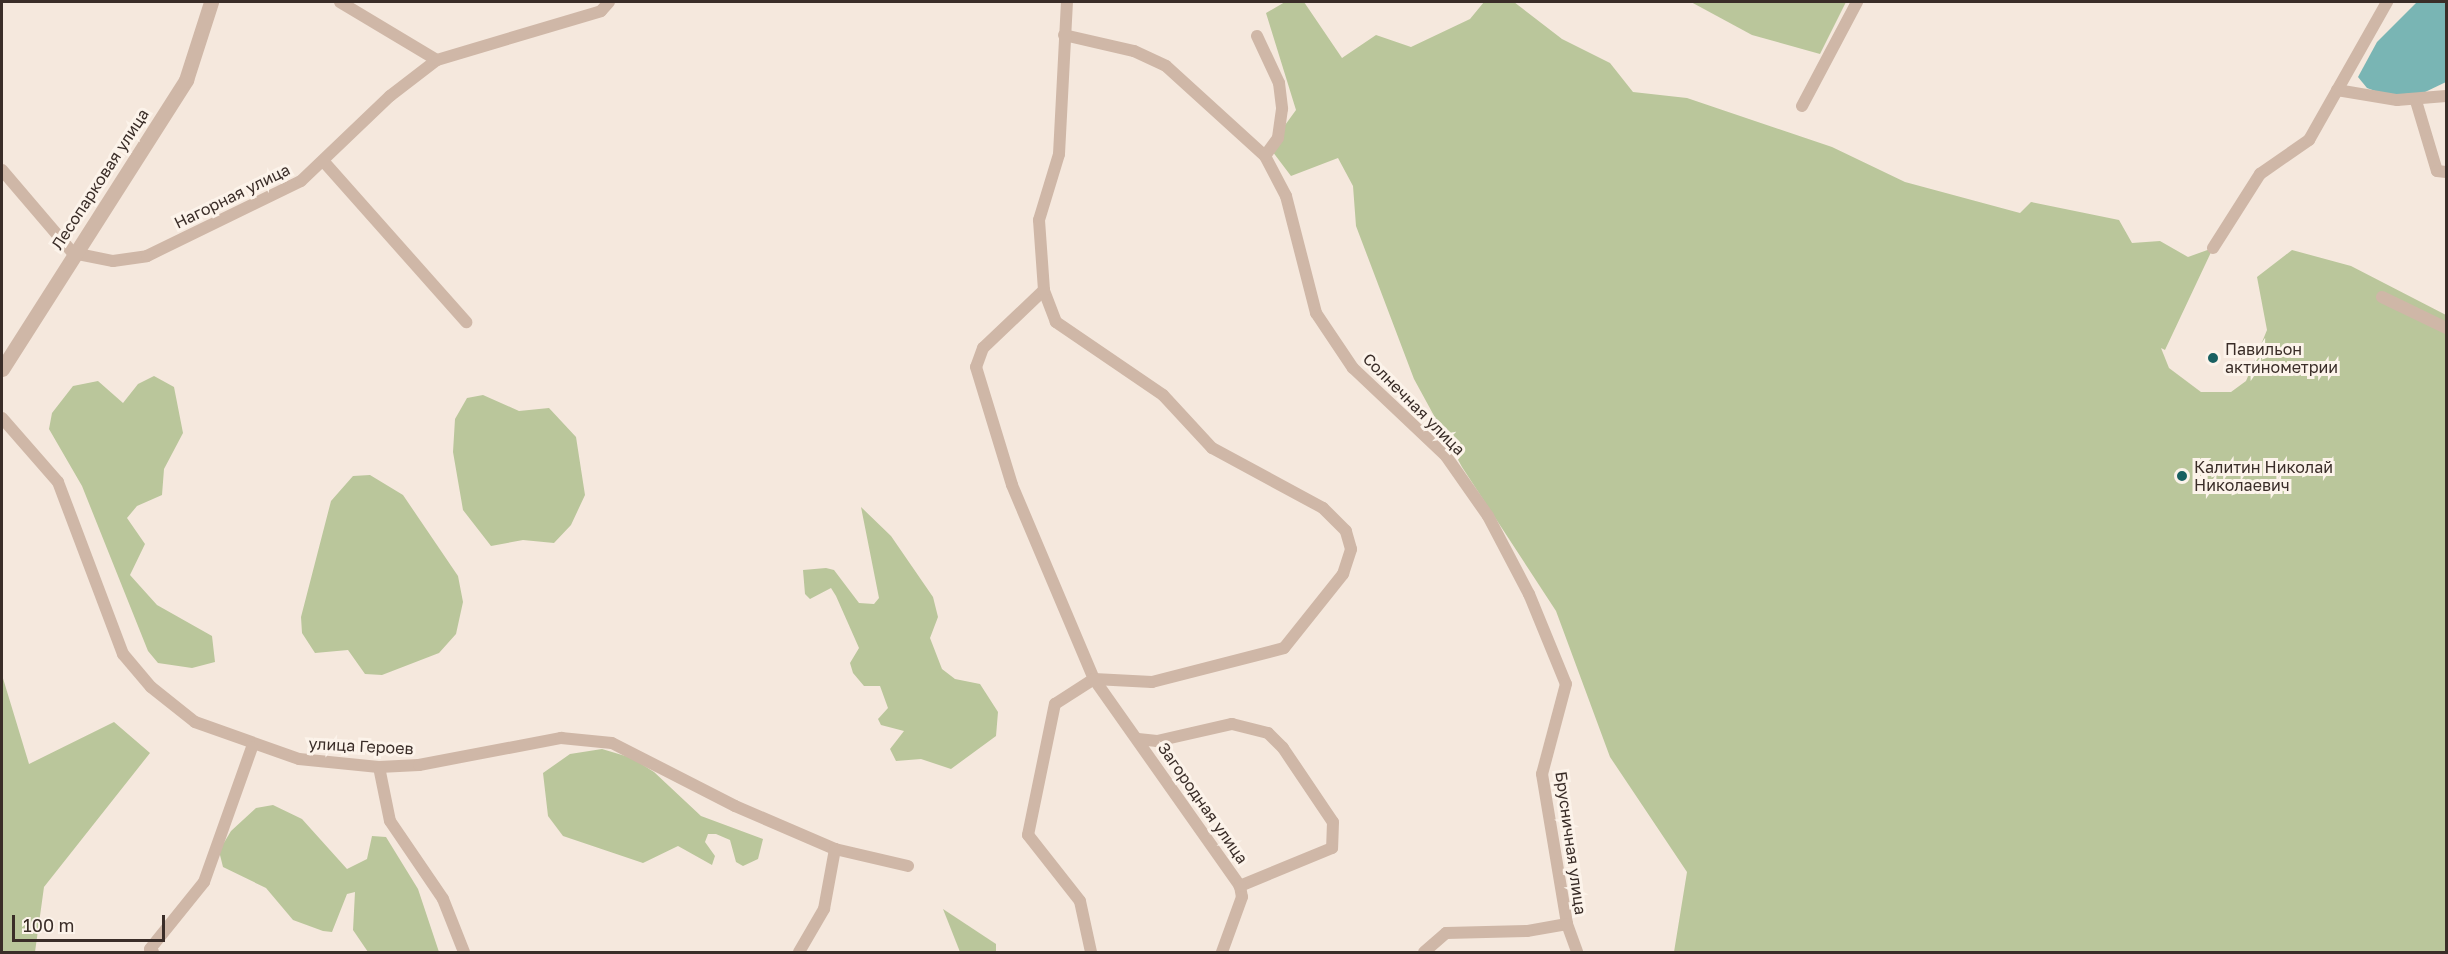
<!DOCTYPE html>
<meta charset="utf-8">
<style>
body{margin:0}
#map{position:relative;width:2448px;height:954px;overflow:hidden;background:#f5e8dd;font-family:"Golos Text",sans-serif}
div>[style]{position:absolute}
.green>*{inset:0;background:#bac69b}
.water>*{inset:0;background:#79b5b4}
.minor>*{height:12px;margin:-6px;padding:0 6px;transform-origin:6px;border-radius:6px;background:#cfb7a7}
.tertiary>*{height:15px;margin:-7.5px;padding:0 7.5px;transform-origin:7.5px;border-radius:7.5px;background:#cfb7a7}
.dots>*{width:16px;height:16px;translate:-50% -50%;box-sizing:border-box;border:3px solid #fcf3ea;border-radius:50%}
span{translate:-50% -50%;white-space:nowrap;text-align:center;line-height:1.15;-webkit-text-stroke:6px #fcf3ea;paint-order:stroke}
.street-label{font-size:16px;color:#3a2d28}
.poi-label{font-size:16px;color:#3a2d28}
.left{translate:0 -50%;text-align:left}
.frame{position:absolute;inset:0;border:3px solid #3a2d28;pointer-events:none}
.scale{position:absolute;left:12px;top:915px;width:153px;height:27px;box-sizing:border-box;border:3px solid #3a2d28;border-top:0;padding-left:8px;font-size:18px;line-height:21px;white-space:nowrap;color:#3a2d28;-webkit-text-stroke:4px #fcf3ea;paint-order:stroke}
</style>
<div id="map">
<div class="green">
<div style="clip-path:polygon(1285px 2px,1304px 2px,1342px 58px,1376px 35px,1411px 47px,1470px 19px,1484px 2px,1514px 2px,1562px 39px,1610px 63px,1633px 92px,1687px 98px,1832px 147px,1905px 182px,2020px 213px,2031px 202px,2119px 220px,2132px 243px,2160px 241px,2188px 257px,2213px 248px,2165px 350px,2161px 348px,2169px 368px,2201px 392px,2231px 392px,2246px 381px,2267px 330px,2257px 277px,2292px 250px,2351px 266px,2446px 315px,2446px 952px,1674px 952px,1687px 872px,1610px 757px,1556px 611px,1462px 467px,1414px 379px,1356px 226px,1353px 186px,1338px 158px,1291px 176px,1269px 147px,1296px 110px,1266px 13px)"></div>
<div style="clip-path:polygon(1691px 2px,1846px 2px,1820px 54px,1752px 35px)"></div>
<div style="clip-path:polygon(154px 376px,174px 387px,183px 433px,164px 469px,162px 495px,137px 506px,127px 518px,145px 544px,130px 575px,157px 605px,212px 636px,215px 662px,192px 668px,158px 663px,148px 651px,82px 486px,49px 429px,52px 413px,73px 386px,98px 381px,123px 403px,138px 384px)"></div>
<div style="clip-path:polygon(483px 395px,519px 411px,549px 408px,576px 437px,585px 495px,571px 525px,554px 543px,523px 540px,491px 546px,463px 510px,453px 452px,455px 419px,467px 398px)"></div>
<div style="clip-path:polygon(370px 475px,403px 495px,458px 576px,463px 602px,456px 634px,439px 653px,382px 675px,365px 674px,348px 650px,315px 653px,302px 633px,301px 617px,331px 501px,353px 476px)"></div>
<div style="clip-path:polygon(861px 507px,891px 536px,933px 597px,938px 617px,930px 638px,942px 669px,955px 679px,980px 684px,998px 712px,996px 736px,951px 769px,921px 759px,896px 761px,890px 749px,904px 731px,881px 725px,878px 719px,888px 708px,880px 686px,864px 686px,853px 673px,850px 663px,859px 648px,836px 596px,831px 588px,810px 599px,805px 594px,803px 570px,826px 568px,834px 570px,859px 603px,874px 604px,879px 598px)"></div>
<div style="clip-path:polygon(2px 675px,29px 764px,114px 722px,150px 753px,44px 887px,35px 952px,2px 952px)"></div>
<div style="clip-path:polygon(602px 749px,632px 758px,654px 772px,701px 816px,763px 839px,758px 859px,743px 866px,736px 862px,730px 840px,716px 834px,708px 834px,705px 842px,715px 856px,712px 865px,678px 846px,643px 863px,563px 836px,548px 816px,543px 773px,570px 754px)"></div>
<div style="clip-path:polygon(273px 805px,302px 819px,347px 869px,367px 859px,372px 836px,386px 837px,418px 889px,439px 952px,368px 952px,353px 930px,355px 892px,347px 894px,332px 932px,323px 931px,293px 920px,266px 888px,223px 867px,219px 851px,231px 831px,256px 808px)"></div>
<div style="clip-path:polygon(943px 909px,996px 944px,996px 952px,960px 952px)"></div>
</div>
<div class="water">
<div style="clip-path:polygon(2417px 2px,2446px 2px,2446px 82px,2423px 93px,2386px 95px,2367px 88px,2358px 77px,2377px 42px)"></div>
</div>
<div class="minor">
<div style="left:340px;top:2px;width:113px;rotate:30.9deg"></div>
<div style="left:1064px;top:35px;width:72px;rotate:12.9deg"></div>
<div style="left:1134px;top:51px;width:35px;rotate:25deg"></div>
<div style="left:1166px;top:66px;width:134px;rotate:42.3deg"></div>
<div style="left:1265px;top:156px;width:45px;rotate:62.3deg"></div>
<div style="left:1286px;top:196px;width:121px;rotate:75.6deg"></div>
<div style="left:1316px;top:313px;width:66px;rotate:56.1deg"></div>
<div style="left:1353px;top:368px;width:128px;rotate:43.4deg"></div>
<div style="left:1446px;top:456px;width:73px;rotate:55deg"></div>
<div style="left:1488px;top:516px;width:88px;rotate:62.3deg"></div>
<div style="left:1529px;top:594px;width:97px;rotate:67.7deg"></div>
<div style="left:1566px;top:684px;width:93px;rotate:104.9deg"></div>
<div style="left:1542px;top:774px;width:152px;rotate:80.5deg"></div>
<div style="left:1567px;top:924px;width:41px;rotate:170.1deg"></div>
<div style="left:1527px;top:931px;width:81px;rotate:178.6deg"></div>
<div style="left:1446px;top:933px;width:29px;rotate:139deg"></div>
<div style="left:1257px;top:36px;width:52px;rotate:64.9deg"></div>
<div style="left:1279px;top:83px;width:26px;rotate:83deg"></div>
<div style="left:1282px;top:109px;width:29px;rotate:98deg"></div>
<div style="left:1278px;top:138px;width:22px;rotate:126deg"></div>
<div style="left:2337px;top:90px;width:61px;rotate:9.5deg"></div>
<div style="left:2397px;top:100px;width:49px;rotate:-4.7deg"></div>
<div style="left:2416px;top:101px;width:73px;rotate:73.3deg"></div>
<div style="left:2437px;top:171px;width:9px;rotate:6deg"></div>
<div style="left:1802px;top:106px;width:118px;rotate:-62.1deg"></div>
<div style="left:325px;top:163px;width:213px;rotate:48.4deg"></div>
<div style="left:2px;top:170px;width:109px;rotate:49.5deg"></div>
<div style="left:73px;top:253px;width:41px;rotate:11.3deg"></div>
<div style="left:113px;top:261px;width:34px;rotate:-8deg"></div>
<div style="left:147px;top:256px;width:171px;rotate:-26deg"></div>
<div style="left:301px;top:181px;width:123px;rotate:-43.7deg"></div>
<div style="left:390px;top:96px;width:59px;rotate:-37.5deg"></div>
<div style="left:437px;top:60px;width:171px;rotate:-16.6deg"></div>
<div style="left:601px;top:11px;width:12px;rotate:-48deg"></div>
<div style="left:2213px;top:248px;width:88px;rotate:-57.6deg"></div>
<div style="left:2260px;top:174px;width:60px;rotate:-34.8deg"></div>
<div style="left:2309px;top:140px;width:159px;rotate:-60.5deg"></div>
<div style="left:1044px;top:290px;width:84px;rotate:136.4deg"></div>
<div style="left:983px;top:348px;width:20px;rotate:110deg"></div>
<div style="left:976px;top:367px;width:123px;rotate:73deg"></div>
<div style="left:1012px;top:485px;width:211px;rotate:67.1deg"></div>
<div style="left:1094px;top:679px;width:58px;rotate:3deg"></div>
<div style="left:1152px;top:682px;width:136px;rotate:-14.4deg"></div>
<div style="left:1284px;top:648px;width:95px;rotate:-51.4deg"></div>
<div style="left:1343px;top:574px;width:26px;rotate:-72deg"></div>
<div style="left:1351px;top:549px;width:19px;rotate:-106deg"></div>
<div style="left:1346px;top:531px;width:33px;rotate:-135deg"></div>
<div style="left:1323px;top:508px;width:126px;rotate:-151.6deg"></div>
<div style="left:1212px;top:448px;width:72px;rotate:-132.8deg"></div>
<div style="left:1163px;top:395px;width:130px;rotate:-145.7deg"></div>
<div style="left:1056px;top:322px;width:34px;rotate:-111deg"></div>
<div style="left:1044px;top:290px;width:70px;rotate:-94.1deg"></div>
<div style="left:1039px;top:220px;width:69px;rotate:-73.1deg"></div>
<div style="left:1059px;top:154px;width:152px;rotate:-87deg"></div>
<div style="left:2382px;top:297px;width:71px;rotate:25.8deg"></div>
<div style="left:2px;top:418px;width:85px;rotate:48.8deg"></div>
<div style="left:58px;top:482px;width:184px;rotate:69.3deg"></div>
<div style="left:123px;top:654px;width:43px;rotate:49.7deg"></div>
<div style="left:151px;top:687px;width:56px;rotate:38.5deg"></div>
<div style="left:195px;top:722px;width:110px;rotate:19.6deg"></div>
<div style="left:299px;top:759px;width:80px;rotate:5.7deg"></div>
<div style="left:379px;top:767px;width:40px;rotate:-2.9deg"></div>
<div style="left:419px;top:765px;width:145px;rotate:-10.8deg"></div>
<div style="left:561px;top:738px;width:51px;rotate:5.6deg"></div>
<div style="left:612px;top:743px;width:138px;rotate:27.1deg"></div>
<div style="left:735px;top:806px;width:109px;rotate:23.3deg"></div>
<div style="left:835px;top:849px;width:75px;rotate:13.1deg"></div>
<div style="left:1138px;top:739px;width:19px;rotate:6deg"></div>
<div style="left:1157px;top:741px;width:77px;rotate:-12.8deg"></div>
<div style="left:1232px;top:724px;width:37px;rotate:14deg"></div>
<div style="left:1268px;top:733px;width:21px;rotate:45deg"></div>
<div style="left:1283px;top:748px;width:89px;rotate:56deg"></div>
<div style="left:1333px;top:822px;width:26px;rotate:92deg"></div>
<div style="left:1332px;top:848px;width:100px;rotate:157.6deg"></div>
<div style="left:379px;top:767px;width:55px;rotate:78.5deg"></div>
<div style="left:390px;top:821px;width:94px;rotate:55.8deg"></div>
<div style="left:443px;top:899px;width:57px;rotate:68.4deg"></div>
<div style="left:1567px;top:924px;width:30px;rotate:70deg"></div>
<div style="left:153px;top:952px;width:4px;rotate:-135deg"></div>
<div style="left:150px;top:949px;width:86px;rotate:-51.1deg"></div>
<div style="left:204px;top:882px;width:143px;rotate:-70.4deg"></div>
<div style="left:799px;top:952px;width:50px;rotate:-59.8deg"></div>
<div style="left:824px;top:909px;width:61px;rotate:-79.6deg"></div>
<div style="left:1091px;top:952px;width:52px;rotate:-102.2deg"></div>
<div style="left:1080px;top:901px;width:84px;rotate:-128.2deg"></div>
<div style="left:1028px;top:835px;width:134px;rotate:-78.4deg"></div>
<div style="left:1055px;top:704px;width:46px;rotate:-32.7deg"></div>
<div style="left:1094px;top:679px;width:253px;rotate:54.8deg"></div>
<div style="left:1240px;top:886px;width:11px;rotate:80deg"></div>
<div style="left:1242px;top:897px;width:59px;rotate:110deg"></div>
</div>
<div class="tertiary">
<div style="left:2px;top:369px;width:343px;rotate:-57.5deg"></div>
<div style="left:186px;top:80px;width:82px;rotate:-72.2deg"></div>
</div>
<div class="dots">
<div style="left:2213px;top:358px;background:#196061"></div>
<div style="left:2182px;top:476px;background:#196061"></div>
</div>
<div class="street-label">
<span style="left:100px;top:179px;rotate:-57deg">Лесопарковая улица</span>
<span style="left:232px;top:196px;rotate:-26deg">Нагорная улица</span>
<span style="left:1414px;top:404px;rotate:45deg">Солнечная улица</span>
<span style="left:361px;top:746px;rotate:3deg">улица Героев</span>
<span style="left:1203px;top:803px;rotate:55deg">Загородная улица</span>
<span style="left:1571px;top:843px;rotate:82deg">Брусничная улица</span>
</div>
<div class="poi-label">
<span class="left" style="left:2225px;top:358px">Павильон<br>актинометрии</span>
<span class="left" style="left:2194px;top:476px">Калитин Николай<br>Николаевич</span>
</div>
<div class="frame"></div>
<div class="scale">100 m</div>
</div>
